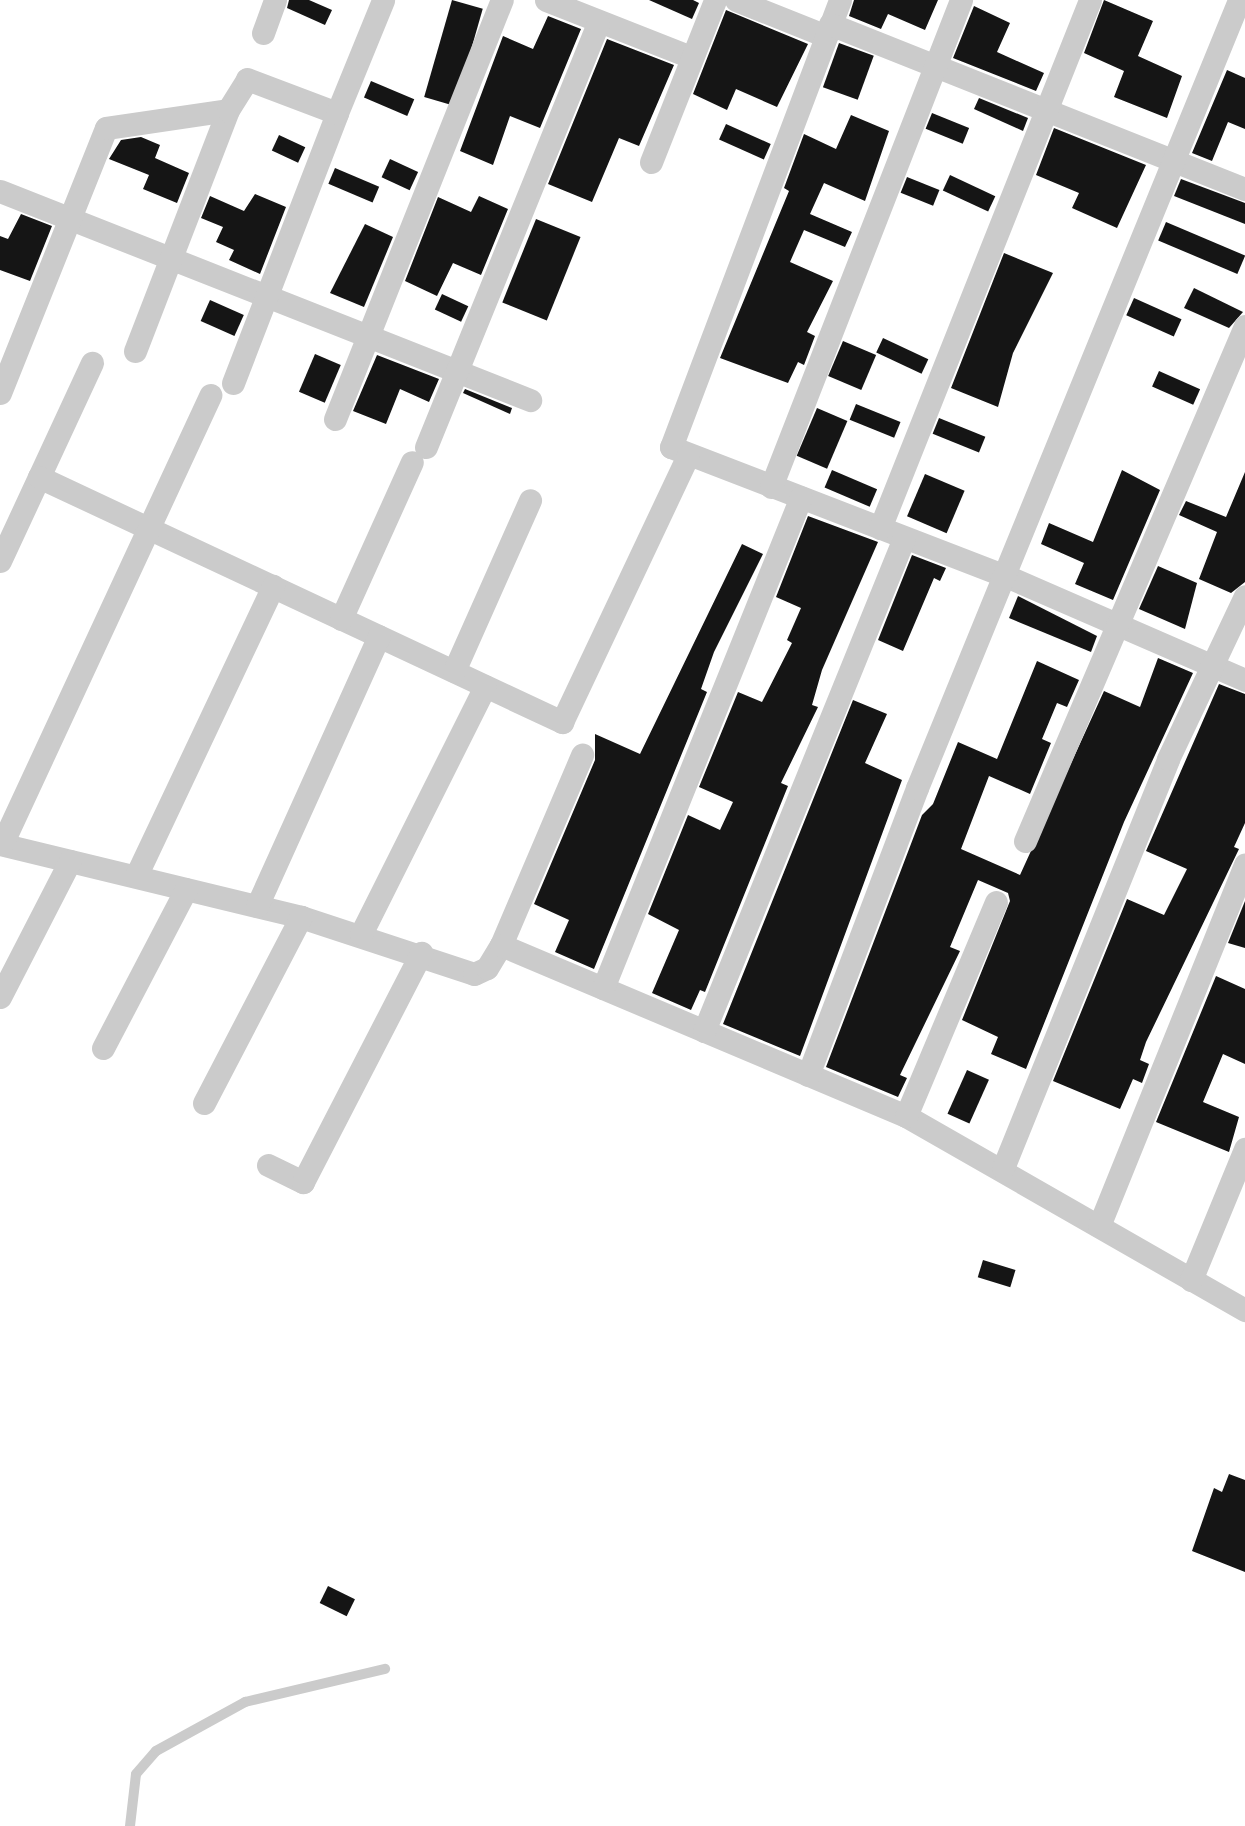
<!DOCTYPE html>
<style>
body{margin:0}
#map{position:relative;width:1245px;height:1826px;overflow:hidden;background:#fff;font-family:"Fira Sans Condensed",sans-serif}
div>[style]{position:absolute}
.building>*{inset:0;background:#151515;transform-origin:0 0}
.lane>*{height:10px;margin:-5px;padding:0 5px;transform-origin:5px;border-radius:5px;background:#cbcbcb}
.street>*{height:23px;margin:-11.5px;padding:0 11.5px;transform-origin:11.5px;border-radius:11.5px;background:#cbcbcb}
span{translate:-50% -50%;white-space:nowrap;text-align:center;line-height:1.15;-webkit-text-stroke:7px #fff;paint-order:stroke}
</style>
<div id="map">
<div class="building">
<div style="clip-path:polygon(289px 0,309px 0,332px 10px,325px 25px,287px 8px)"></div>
<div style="left:452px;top:0;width:32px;height:101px;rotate:16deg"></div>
<div style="clip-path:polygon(649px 0,693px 0,699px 3px,692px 19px)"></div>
<div style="clip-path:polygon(854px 0,938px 0,925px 30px,888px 14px,881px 29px,849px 16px)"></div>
<div style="clip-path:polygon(1104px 0,1153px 21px,1138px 56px,1182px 76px,1167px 118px,1114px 97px,1124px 71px,1084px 53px)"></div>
<div style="clip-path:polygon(974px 6px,1010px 23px,997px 52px,1044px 73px,1036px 91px,953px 58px)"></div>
<div style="clip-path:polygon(726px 10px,808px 44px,777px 107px,736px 89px,727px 110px,693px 94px)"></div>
<div style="clip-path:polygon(548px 16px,581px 29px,540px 128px,510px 116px,493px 165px,460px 151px,503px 36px,533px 49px)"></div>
<div style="clip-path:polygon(607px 39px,674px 65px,639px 146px,619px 138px,592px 202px,548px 184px)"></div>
<div style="left:839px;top:43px;width:37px;height:47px;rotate:20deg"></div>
<div style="clip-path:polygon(1227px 70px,1245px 78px,1245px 129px,1228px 122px,1212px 161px,1192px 153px)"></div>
<div style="left:371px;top:81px;width:47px;height:18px;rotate:23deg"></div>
<div style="clip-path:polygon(979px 98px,1028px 118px,1023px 131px,974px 109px)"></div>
<div style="left:932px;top:113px;width:40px;height:17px;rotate:22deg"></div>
<div style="clip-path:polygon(851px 115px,889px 131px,865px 201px,824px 183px,810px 214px,852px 232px,845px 247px,804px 230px,790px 262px,833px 281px,807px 332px,815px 336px,804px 365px,798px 362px,788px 383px,720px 358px,789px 191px,784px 188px,804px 134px,836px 149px)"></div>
<div style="left:726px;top:124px;width:49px;height:17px;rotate:24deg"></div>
<div style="clip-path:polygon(1054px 128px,1146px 165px,1117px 228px,1072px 208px,1079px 193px,1036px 175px)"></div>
<div style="left:279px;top:135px;width:29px;height:17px;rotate:25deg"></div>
<div style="clip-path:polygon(141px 137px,160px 145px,155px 158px,189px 173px,177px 203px,143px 189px,149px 175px,109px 159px,121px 140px)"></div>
<div style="left:390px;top:159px;width:31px;height:20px;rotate:25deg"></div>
<div style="left:335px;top:168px;width:48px;height:17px;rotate:23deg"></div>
<div style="left:950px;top:175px;width:50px;height:17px;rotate:25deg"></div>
<div style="left:907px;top:177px;width:35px;height:17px;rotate:22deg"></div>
<div style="clip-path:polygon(1181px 179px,1245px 203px,1245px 224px,1174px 196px)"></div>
<div style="clip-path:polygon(255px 194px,286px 207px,260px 274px,229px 260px,234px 250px,216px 242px,223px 227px,201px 218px,210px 196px,244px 211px)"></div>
<div style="clip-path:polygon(479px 196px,508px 209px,481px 275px,453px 263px,437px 296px,405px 281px,438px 197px,471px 212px)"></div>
<div style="clip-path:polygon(21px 214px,52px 226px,30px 281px,0 270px,0 236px,8px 239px)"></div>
<div style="left:536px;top:219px;width:48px;height:90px;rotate:22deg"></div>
<div style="left:1166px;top:222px;width:86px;height:20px;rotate:23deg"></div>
<div style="clip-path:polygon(365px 224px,393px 237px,364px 307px,330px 293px)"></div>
<div style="clip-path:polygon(1004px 253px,1053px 273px,1013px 353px,998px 407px,951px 388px)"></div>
<div style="clip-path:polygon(1194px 288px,1243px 312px,1229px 328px,1184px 308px)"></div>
<div style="left:442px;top:294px;width:29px;height:17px;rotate:25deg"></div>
<div style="left:1134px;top:298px;width:52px;height:19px;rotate:24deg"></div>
<div style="left:210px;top:300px;width:37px;height:23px;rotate:24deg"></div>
<div style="left:883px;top:338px;width:50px;height:16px;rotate:25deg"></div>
<div style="left:843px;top:341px;width:36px;height:38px;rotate:23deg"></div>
<div style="left:315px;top:354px;width:28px;height:41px;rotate:23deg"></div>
<div style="clip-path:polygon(377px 355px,439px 379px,429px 402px,400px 389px,386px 424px,353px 411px)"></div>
<div style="left:1159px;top:371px;width:45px;height:17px;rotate:24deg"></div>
<div style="clip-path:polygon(465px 389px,512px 408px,510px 414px,463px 393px)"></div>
<div style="left:856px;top:404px;width:48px;height:17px;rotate:22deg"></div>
<div style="left:817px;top:408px;width:33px;height:52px;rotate:23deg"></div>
<div style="left:939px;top:418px;width:50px;height:17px;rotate:22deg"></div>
<div style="left:832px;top:470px;width:49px;height:19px;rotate:23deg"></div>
<div style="clip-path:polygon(1122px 470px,1160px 490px,1113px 600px,1075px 584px,1084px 563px,1041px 544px,1049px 523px,1093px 542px)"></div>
<div style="clip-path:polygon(1245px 472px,1245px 582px,1231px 593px,1199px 579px,1217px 532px,1179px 515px,1186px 501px,1226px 517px)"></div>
<div style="left:925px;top:474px;width:43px;height:46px;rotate:23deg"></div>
<div style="clip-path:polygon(808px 516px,878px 542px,822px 670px,812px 705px,818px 707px,781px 783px,788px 786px,705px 992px,700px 990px,691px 1010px,652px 993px,679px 930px,648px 914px,688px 815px,720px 830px,733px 802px,699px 787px,738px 692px,762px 702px,792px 643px,787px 640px,801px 608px,776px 597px)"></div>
<div style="clip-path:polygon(742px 544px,763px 554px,714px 652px,701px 689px,707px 692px,594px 969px,555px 952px,569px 920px,534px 904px,595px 760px,595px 734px,640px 754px)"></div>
<div style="clip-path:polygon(912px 555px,946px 568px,940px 581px,934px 578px,903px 651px,878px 640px)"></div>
<div style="clip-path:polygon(1158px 566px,1197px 583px,1185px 629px,1139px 609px)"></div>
<div style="clip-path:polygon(1018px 596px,1097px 636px,1091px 652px,1009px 618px)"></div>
<div style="clip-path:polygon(1158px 658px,1193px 673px,1124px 822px,1026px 1069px,991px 1054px,998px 1037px,962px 1020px,1010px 901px,1008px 893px,978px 880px,950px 947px,960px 951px,900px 1075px,907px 1078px,898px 1097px,826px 1067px,922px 815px,933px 804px,958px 742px,997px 759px,1037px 661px,1079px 680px,1067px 707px,1057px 703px,1042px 739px,1051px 743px,1030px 794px,989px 776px,961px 849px,1020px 875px,1104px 691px,1140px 707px)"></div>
<div style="clip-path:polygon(1219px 684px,1245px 694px,1245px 823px,1234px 847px,1239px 849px,1146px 1042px,1140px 1060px,1149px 1064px,1142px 1083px,1133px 1079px,1120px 1109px,1053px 1081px,1127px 899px,1164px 915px,1187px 869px,1146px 851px)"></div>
<div style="clip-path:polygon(853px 700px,887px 714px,865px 763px,902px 780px,800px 1056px,723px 1024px)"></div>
<div style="clip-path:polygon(1245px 901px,1245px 948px,1228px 943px)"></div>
<div style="clip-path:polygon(1216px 976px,1245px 989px,1245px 1064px,1223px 1054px,1203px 1102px,1239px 1117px,1229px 1152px,1156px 1122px)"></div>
<div style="left:967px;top:1070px;width:24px;height:48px;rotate:24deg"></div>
<div style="left:983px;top:1260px;width:34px;height:18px;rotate:17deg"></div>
<div style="clip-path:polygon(1229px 1474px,1245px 1480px,1245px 1572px,1192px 1551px,1214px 1488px,1222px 1492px)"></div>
<div style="left:328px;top:1586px;width:30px;height:19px;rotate:26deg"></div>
</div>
<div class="lane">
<div style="left:130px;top:1826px;width:52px;rotate:-83.4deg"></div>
<div style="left:136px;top:1774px;width:30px;rotate:-49deg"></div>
<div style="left:156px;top:1751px;width:102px;rotate:-28.8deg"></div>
<div style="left:245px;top:1702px;width:144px;rotate:-13.3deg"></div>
</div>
<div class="street">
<div style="left:546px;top:0;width:156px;rotate:21.5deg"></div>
<div style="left:736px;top:0;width:97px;rotate:21.8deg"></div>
<div style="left:840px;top:0;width:478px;rotate:110.7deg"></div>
<div style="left:671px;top:447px;width:359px;rotate:21.1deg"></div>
<div style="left:1006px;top:576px;width:261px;rotate:23.5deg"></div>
<div style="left:830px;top:24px;width:447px;rotate:21.7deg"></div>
<div style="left:263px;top:33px;width:35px;rotate:-70deg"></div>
<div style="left:651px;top:162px;width:174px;rotate:-68.4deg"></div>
<div style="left:0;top:191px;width:570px;rotate:21.52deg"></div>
<div style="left:135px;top:351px;width:258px;rotate:-68.9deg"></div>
<div style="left:233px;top:383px;width:289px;rotate:-68.9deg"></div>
<div style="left:0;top:393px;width:285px;rotate:-68.2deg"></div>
<div style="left:106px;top:128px;width:123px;rotate:-8.4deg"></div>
<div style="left:228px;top:110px;width:36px;rotate:-58deg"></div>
<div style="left:247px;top:79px;width:96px;rotate:20.7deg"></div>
<div style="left:337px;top:113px;width:122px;rotate:-67.8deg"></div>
<div style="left:335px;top:419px;width:451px;rotate:-68.3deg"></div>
<div style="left:426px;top:447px;width:457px;rotate:-67.9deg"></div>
<div style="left:39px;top:477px;width:126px;rotate:-65.1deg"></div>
<div style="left:771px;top:487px;width:523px;rotate:-68.69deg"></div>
<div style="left:880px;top:528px;width:568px;rotate:-68.31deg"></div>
<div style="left:0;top:561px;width:93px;rotate:-65.1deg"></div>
<div style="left:39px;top:477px;width:578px;rotate:25.1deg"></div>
<div style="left:562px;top:722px;width:294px;rotate:-64.7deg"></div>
<div style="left:341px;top:619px;width:172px;rotate:-65.7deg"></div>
<div style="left:454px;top:671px;width:187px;rotate:-66deg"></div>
<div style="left:1025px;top:841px;width:560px;rotate:-66.87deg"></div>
<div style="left:0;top:844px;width:310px;rotate:13.6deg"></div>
<div style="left:301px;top:917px;width:182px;rotate:18.2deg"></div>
<div style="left:474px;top:974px;width:14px;rotate:-25deg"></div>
<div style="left:487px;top:968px;width:27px;rotate:-59deg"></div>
<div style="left:501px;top:945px;width:207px;rotate:-66.9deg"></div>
<div style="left:2px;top:844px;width:495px;rotate:-65.1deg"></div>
<div style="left:136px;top:876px;width:321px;rotate:-64.7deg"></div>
<div style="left:257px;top:906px;width:296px;rotate:-65.7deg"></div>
<div style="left:361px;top:934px;width:277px;rotate:-63.4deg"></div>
<div style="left:501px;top:945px;width:440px;rotate:22.9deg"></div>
<div style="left:906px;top:1116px;width:391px;rotate:29.8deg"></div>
<div style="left:603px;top:988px;width:529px;rotate:-68.04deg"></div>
<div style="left:0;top:997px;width:153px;rotate:-62.8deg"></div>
<div style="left:704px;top:1031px;width:532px;rotate:-67.92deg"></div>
<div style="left:103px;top:1048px;width:179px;rotate:-62.4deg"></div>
<div style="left:808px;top:1075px;width:307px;rotate:-69.2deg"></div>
<div style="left:917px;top:788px;width:851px;rotate:-67.77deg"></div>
<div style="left:204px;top:1103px;width:210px;rotate:-62.5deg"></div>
<div style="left:906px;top:1116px;width:232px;rotate:-67.2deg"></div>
<div style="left:268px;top:1165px;width:39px;rotate:26deg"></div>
<div style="left:303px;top:1182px;width:258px;rotate:-62.7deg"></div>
<div style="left:1003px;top:1168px;width:441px;rotate:-68deg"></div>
<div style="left:1168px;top:759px;width:180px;rotate:-64.7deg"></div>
<div style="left:1099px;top:1226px;width:390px;rotate:-68deg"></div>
<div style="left:1191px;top:1280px;width:142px;rotate:-67.6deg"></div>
</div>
</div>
